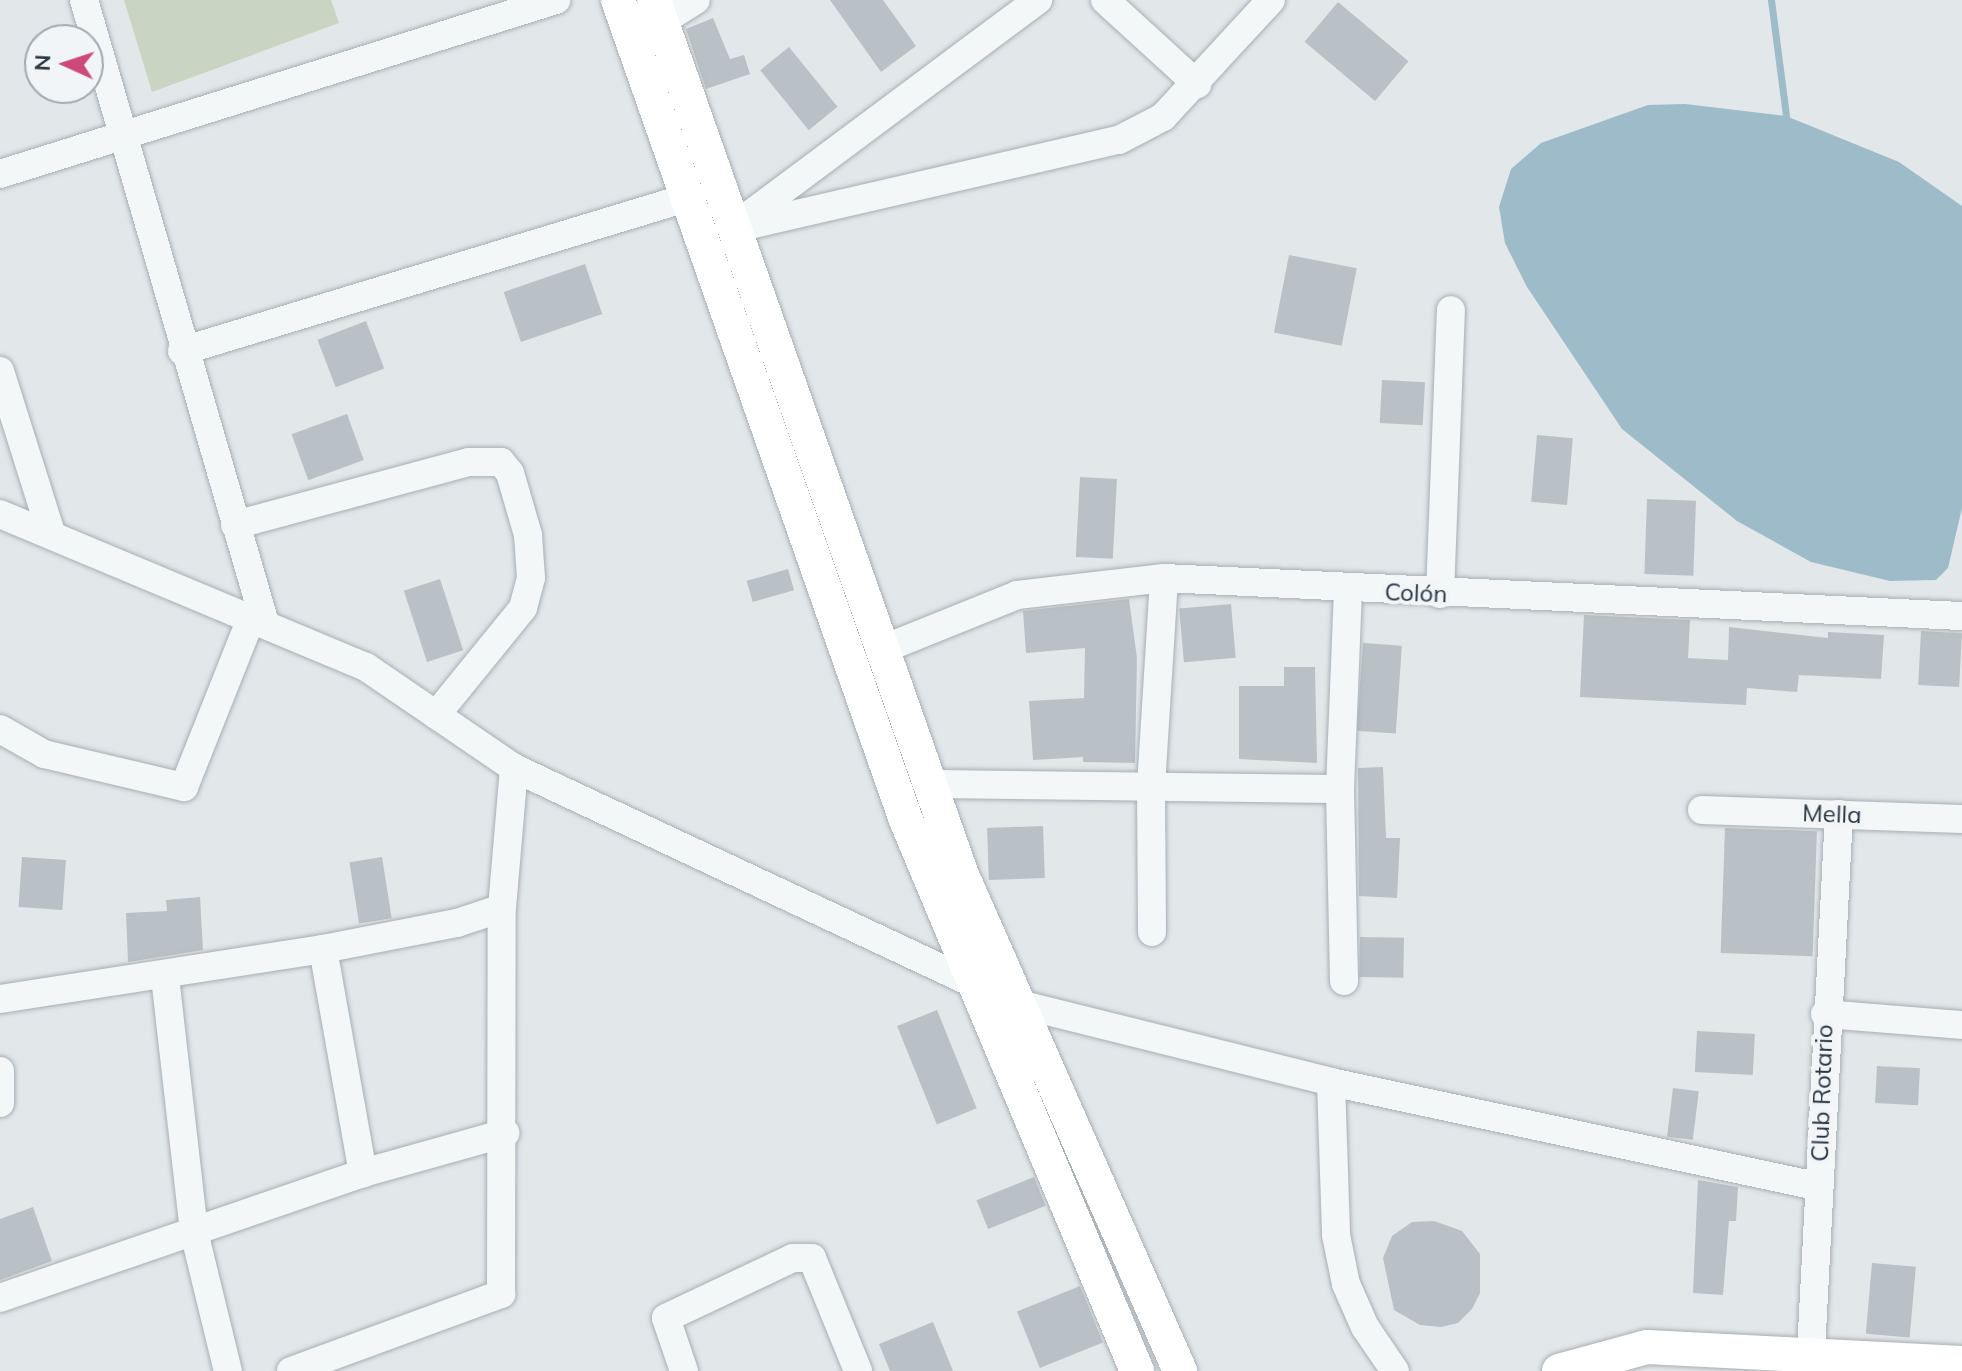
<!DOCTYPE html>
<meta charset="utf-8">
<style>
body{margin:0}
#map{position:relative;width:1962px;height:1371px;overflow:hidden;background:#e2e7ea;font-family:Mulish,sans-serif}
div>[style]{position:absolute}
.green>*{inset:0;background:#cad4c3}
.water>*{inset:0;background:#9ebbc9}
.stream>*{height:7px;margin:-3.5px;padding:0 3.5px;transform-origin:3.5px;border-radius:3.5px;background:#9ebbc9}
.building>*{inset:0;background:#b9c1c7;transform-origin:0 0}
.roads{filter:drop-shadow(0 0 2px #a7afb4) drop-shadow(0 0 2px #a7afb4)}
.minor>*{height:28px;margin:-14px;padding:0 14px;transform-origin:14px;border-radius:14px;background:#f4f7f8}
.major>*{height:34px;margin:-17px;padding:0 17px;transform-origin:17px;border-radius:17px;background:#fff}
span{translate:-50% -50%;white-space:nowrap;text-align:center;line-height:1.15;-webkit-text-stroke:8px #f1f5f7;paint-order:stroke}
.street-label{font-size:24px;color:#2a3742}
.north{position:absolute;left:24px;top:24px;width:80px;height:80px;box-sizing:border-box;background:#f1f5f7;border:2px solid #a1a9af;border-radius:50%;rotate:273deg;font-size:22px;font-weight:700;line-height:32px;text-align:center;color:#2a3742}
.north::after{content:'';display:block;margin:auto;width:28px;height:36px;background:#cc4a77;clip-path:polygon(50% 0,100% 100%,50% 72%,0 100%)}
</style>
<div id="map">
<div class="green">
<div style="clip-path:polygon(124px 0,331px 0,339px 23px,152px 92px)"></div>
</div>
<div class="water">
<div style="clip-path:polygon(1685px 104px,1786px 116px,1899px 162px,1962px 206px,1962px 508px,1948px 568px,1936px 580px,1890px 581px,1811px 562px,1737px 521px,1622px 429px,1527px 287px,1505px 243px,1499px 207px,1511px 169px,1541px 143px,1648px 105px)"></div>
</div>
<div class="stream">
<div style="left:1771px;top:0;width:117px;rotate:82.6deg"></div>
</div>
<div class="building">
<div style="clip-path:polygon(830px 0,883px 0,916px 46px,881px 72px)"></div>
<div style="left:1338px;top:2px;width:92px;height:52px;rotate:40deg"></div>
<div style="clip-path:polygon(713px 18px,730px 59px,744px 55px,750px 74px,706px 89px,686px 29px)"></div>
<div style="left:789px;top:47px;width:77px;height:37px;rotate:51deg"></div>
<div style="left:1289px;top:255px;width:69px;height:79px;rotate:11deg"></div>
<div style="left:585px;top:264px;width:53px;height:86px;rotate:71deg"></div>
<div style="left:366px;top:321px;width:51px;height:52px;rotate:69deg"></div>
<div style="left:1382px;top:380px;width:43px;height:43px;rotate:3deg"></div>
<div style="left:347px;top:414px;width:49px;height:59px;rotate:70deg"></div>
<div style="left:1537px;top:435px;width:36px;height:67px;rotate:5deg"></div>
<div style="left:1080px;top:477px;width:37px;height:80px;rotate:3deg"></div>
<div style="left:1647px;top:499px;width:49px;height:75px;rotate:2deg"></div>
<div style="left:788px;top:569px;width:22px;height:43px;rotate:74deg"></div>
<div style="left:440px;top:579px;width:75px;height:38px;rotate:72deg"></div>
<div style="clip-path:polygon(1129px 599px,1137px 658px,1135px 763px,1083px 762px,1083px 757px,1033px 760px,1029px 701px,1084px 698px,1085px 648px,1026px 653px,1023px 611px)"></div>
<div style="left:1231px;top:604px;width:54px;height:52px;rotate:85deg"></div>
<div style="clip-path:polygon(1584px 615px,1690px 620px,1688px 658px,1728px 660px,1729px 627px,1828px 638px,1828px 632px,1884px 635px,1881px 679px,1799px 675px,1797px 692px,1747px 688px,1746px 705px,1580px 697px)"></div>
<div style="left:1921px;top:631px;width:41px;height:54px;rotate:3deg"></div>
<div style="left:1363px;top:643px;width:39px;height:88px;rotate:4deg"></div>
<div style="clip-path:polygon(1284px 667px,1315px 667px,1317px 763px,1239px 759px,1239px 686px,1284px 686px)"></div>
<div style="clip-path:polygon(1383px 767px,1386px 838px,1400px 838px,1397px 898px,1359px 896px,1358px 768px)"></div>
<div style="left:1043px;top:826px;width:52px;height:56px;rotate:88deg"></div>
<div style="left:1725px;top:828px;width:92px;height:125px;rotate:2deg"></div>
<div style="left:22px;top:857px;width:44px;height:50px;rotate:4deg"></div>
<div style="left:382px;top:857px;width:62px;height:33px;rotate:81deg"></div>
<div style="clip-path:polygon(200px 897px,203px 950px,128px 962px,126px 913px,167px 911px,166px 900px)"></div>
<div style="left:1360px;top:937px;width:44px;height:40px;rotate:1deg"></div>
<div style="left:937px;top:1010px;width:106px;height:43px;rotate:68deg"></div>
<div style="left:1697px;top:1031px;width:58px;height:41px;rotate:3deg"></div>
<div style="left:1877px;top:1066px;width:43px;height:37px;rotate:3deg"></div>
<div style="left:1673px;top:1088px;width:26px;height:49px;rotate:7deg"></div>
<div style="left:1034px;top:1177px;width:31px;height:62px;rotate:68deg"></div>
<div style="clip-path:polygon(1698px 1180px,1738px 1187px,1736px 1221px,1729px 1221px,1723px 1295px,1693px 1293px)"></div>
<div style="clip-path:polygon(33px 1207px,52px 1261px,0 1280px,0 1219px)"></div>
<div style="clip-path:polygon(1434px 1221px,1462px 1231px,1480px 1254px,1480px 1293px,1472px 1309px,1458px 1323px,1441px 1327px,1420px 1325px,1394px 1310px,1383px 1258px,1392px 1236px,1412px 1222px)"></div>
<div style="left:1872px;top:1263px;width:44px;height:71px;rotate:5deg"></div>
<div style="left:1080px;top:1286px;width:61px;height:68px;rotate:68deg"></div>
<div style="clip-path:polygon(933px 1322px,953px 1371px,890px 1371px,879px 1344px)"></div>
</div>
<div class="roads">
<div class="minor">
<div style="left:84px;top:0;width:646px;rotate:73.81deg"></div>
<div style="left:1105px;top:0;width:125px;rotate:42.4deg"></div>
<div style="left:661px;top:22px;width:41px;rotate:-32.2deg"></div>
<div style="left:0;top:174px;width:583px;rotate:-17.38deg"></div>
<div style="left:740px;top:222px;width:372px;rotate:-36.7deg"></div>
<div style="left:732px;top:229px;width:397px;rotate:-13deg"></div>
<div style="left:1119px;top:140px;width:50px;rotate:-27.6deg"></div>
<div style="left:1163px;top:117px;width:159px;rotate:-47.3deg"></div>
<div style="left:182px;top:351px;width:527px;rotate:-16.89deg"></div>
<div style="left:0;top:371px;width:170px;rotate:72.5deg"></div>
<div style="left:0;top:514px;width:397px;rotate:22.7deg"></div>
<div style="left:366px;top:667px;width:179px;rotate:34.3deg"></div>
<div style="left:514px;top:768px;width:553px;rotate:25.13deg"></div>
<div style="left:1015px;top:1003px;width:326px;rotate:14deg"></div>
<div style="left:1331px;top:1082px;width:499px;rotate:12.1deg"></div>
<div style="left:235px;top:525px;width:242px;rotate:-15.1deg"></div>
<div style="left:469px;top:462px;width:32px"></div>
<div style="left:501px;top:462px;width:14px;rotate:51deg"></div>
<div style="left:510px;top:473px;width:65px;rotate:73.8deg"></div>
<div style="left:528px;top:535px;width:43px;rotate:86deg"></div>
<div style="left:531px;top:578px;width:31px;rotate:105deg"></div>
<div style="left:523px;top:608px;width:138px;rotate:129.1deg"></div>
<div style="left:1440px;top:594px;width:284px;rotate:-87.8deg"></div>
<div style="left:881px;top:650px;width:147px;rotate:-22deg"></div>
<div style="left:1017px;top:595px;width:148px;rotate:-6.6deg"></div>
<div style="left:1164px;top:578px;width:799px;rotate:2.73deg"></div>
<div style="left:0;top:729px;width:51px;rotate:29.6deg"></div>
<div style="left:44px;top:754px;width:144px;rotate:13.3deg"></div>
<div style="left:184px;top:787px;width:184px;rotate:-68.3deg"></div>
<div style="left:930px;top:784px;width:410px;rotate:0.7deg"></div>
<div style="left:1702px;top:810px;width:260px;rotate:2deg"></div>
<div style="left:1152px;top:932px;width:146px;rotate:-90.4deg"></div>
<div style="left:1151px;top:786px;width:208px;rotate:-86.4deg"></div>
<div style="left:323px;top:949px;width:228px;rotate:79.9deg"></div>
<div style="left:165px;top:977px;width:257px;rotate:83.5deg"></div>
<div style="left:194px;top:1232px;width:143px;rotate:76.3deg"></div>
<div style="left:1344px;top:981px;width:192px;rotate:-91.2deg"></div>
<div style="left:1340px;top:789px;width:198px;rotate:-87.7deg"></div>
<div style="left:0;top:999px;width:327px;rotate:-8.8deg"></div>
<div style="left:323px;top:949px;width:136px;rotate:-11deg"></div>
<div style="left:457px;top:923px;width:47px;rotate:-18.4deg"></div>
<div style="left:1825px;top:1014px;width:137px;rotate:4.6deg"></div>
<div style="left:0;top:1071px;width:32px;rotate:90deg"></div>
<div style="left:1331px;top:1082px;width:153px;rotate:88.1deg"></div>
<div style="left:1336px;top:1235px;width:50px;rotate:78.5deg"></div>
<div style="left:1346px;top:1284px;width:47px;rotate:66.2deg"></div>
<div style="left:1365px;top:1327px;width:53px;rotate:55.7deg"></div>
<div style="left:0;top:1298px;width:384px;rotate:-19deg"></div>
<div style="left:363px;top:1173px;width:148px;rotate:-15.7deg"></div>
<div style="left:291px;top:1371px;width:224px;rotate:-20.1deg"></div>
<div style="left:501px;top:1294px;width:386px;rotate:-89.9deg"></div>
<div style="left:502px;top:908px;width:141px;rotate:-85.1deg"></div>
<div style="left:684px;top:1371px;width:56px;rotate:-108.8deg"></div>
<div style="left:666px;top:1318px;width:140px;rotate:-25.3deg"></div>
<div style="left:793px;top:1258px;width:19px"></div>
<div style="left:812px;top:1258px;width:122px;rotate:67.8deg"></div>
<div style="left:1810px;top:1371px;width:558px;rotate:-87.02deg"></div>
</div>
<div class="major">
<div style="left:618px;top:0;width:869px;rotate:70.65deg"></div>
<div style="left:906px;top:820px;width:597px;rotate:67.25deg"></div>
<div style="left:654px;top:0;width:928px;rotate:70.61deg"></div>
<div style="left:962px;top:875px;width:542px;rotate:66.27deg"></div>
<div style="left:1559px;top:1371px;width:91px;rotate:-15.3deg"></div>
<div style="left:1647px;top:1347px;width:315px;rotate:2.9deg"></div>
</div>
</div>
<div class="street-label">
<span style="left:1416px;top:593px;rotate:2deg">Colón</span>
<span style="left:1832px;top:814px;rotate:2deg">Mella</span>
<span style="left:1822px;top:1093px;rotate:-88deg">Club Rotario</span>
</div>
<div class="north">N</div>
</div>
